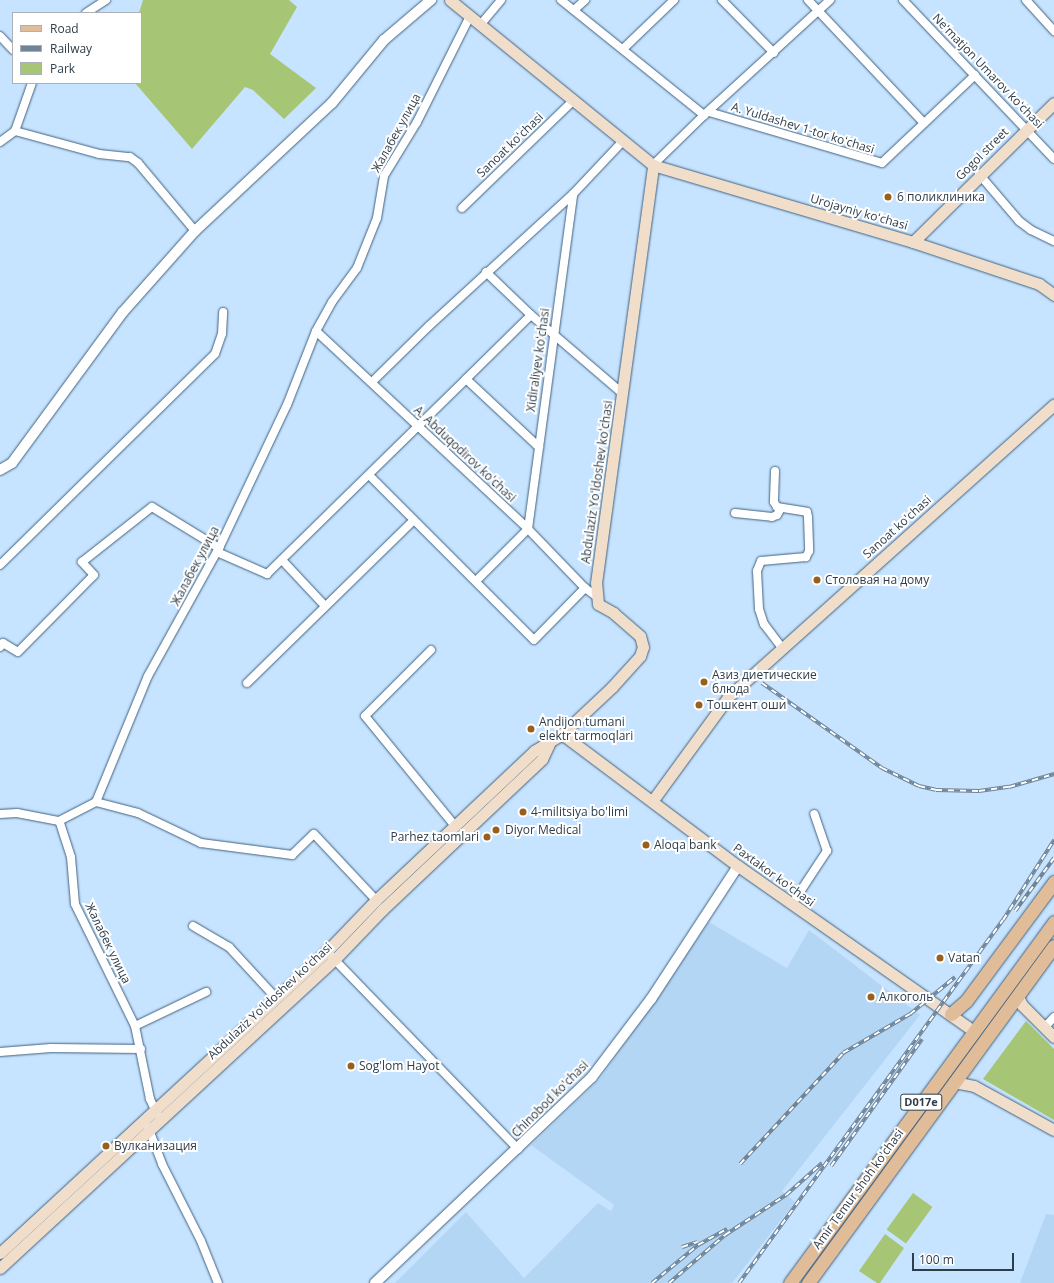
<!DOCTYPE html>
<meta charset="utf-8">
<style>
body{margin:0}
#map{position:relative;width:1054px;height:1283px;overflow:hidden;background:#c6e3ff;font-family:"Open Sans",sans-serif}
div>[style]{position:absolute}
.built>*{inset:0;background:#b4d6f5}
.green>*{inset:0;background:#a6c575;transform-origin:0 0}
.roads{filter:drop-shadow(0 0 1px #41627f) drop-shadow(0 0 1px #41627f)}
.minor>*{height:8px;margin:-4px;padding:0 4px;transform-origin:4px;border-radius:4px;background:#fff}
.tertiary>*{height:10px;margin:-5px;padding:0 5px;transform-origin:5px;border-radius:5px;background:#fff}
.secondary>*{height:11px;margin:-5.5px;padding:0 5.5px;transform-origin:5.5px;border-radius:5.5px;background:#f0decb}
.primary>*{height:13px;margin:-6.5px;padding:0 6.5px;transform-origin:6.5px;border-radius:6.5px;background:#e0bd98}
.rail>*{height:3.5px;margin-top:-1.75px;transform-origin:0;background:repeating-linear-gradient(90deg,#fff 0 6px,#6f8497 0 12px);box-sizing:border-box;border-block:1px solid #6f8497}
.dots>*{width:11px;height:11px;translate:-50% -50%;box-sizing:border-box;border:2px solid #fff;border-radius:50%}
span{translate:-50% -50%;white-space:nowrap;text-align:center;line-height:1.15;-webkit-text-stroke:4px #fff;paint-order:stroke}
.shield-label span{padding:1px 3px;background:#fff;border:1px solid;border-radius:3px;-webkit-text-stroke-width:0}
.shield-label{font-size:11px;color:#2e3d4a;font-weight:700}
.street-label{font-size:12px;color:#2e3d4a}
.poi-label{font-size:12px;color:#2e3d4a}
.left{translate:0 -50%;text-align:left}
.right{translate:-100% -50%;text-align:right}
.legend{position:absolute;left:12px;top:12px;width:130px;height:72px;box-sizing:border-box;background:#fff;border:1px solid #abb1b7;margin:0;padding:5px 7px;list-style:none;font-size:12px;color:#2e3d4a}
.legend li{display:flex;align-items:center;gap:8px;height:20px}
.legend b{width:20px;border:1px solid #abb1b7}
.scale{position:absolute;left:912px;top:1253px;width:102px;height:18px;box-sizing:border-box;border:2px solid #2e3d4a;border-top:0;padding-left:5px;font-size:12px;line-height:14px;white-space:nowrap;color:#2e3d4a;-webkit-text-stroke:3px #fff;paint-order:stroke}
</style>
<div id="map">
<div class="built">
<div style="clip-path:polygon(709px 922px,787px 968px,809px 930px,920px 1015px,782px 1191px,795px 1202px,732px 1283px,395px 1283px,466px 1212px,524px 1278px,598px 1203px,611px 1211px,614px 1205px,531px 1145px,600px 1079px)"></div>
<div style="clip-path:polygon(1046px 1214px,1054px 1215px,1054px 1283px,1020px 1283px)"></div>
</div>
<div class="green">
<div style="clip-path:polygon(143px 0,289px 0,297px 7px,270px 54px,316px 88px,284px 119px,253px 90px,245px 87px,192px 149px,135px 83px,141px 83px,141px 13px,139px 13px)"></div>
<div style="clip-path:polygon(1026px 1021px,1054px 1049px,1054px 1120px,983px 1079px)"></div>
<div style="left:913px;top:1193px;width:24px;height:45px;rotate:36deg"></div>
<div style="clip-path:polygon(885px 1234px,904px 1248px,880px 1283px,877px 1283px,859px 1271px)"></div>
</div>
<div class="roads">
<div class="minor">
<div style="left:561px;top:0;width:184px;rotate:38.8deg"></div>
<div style="left:704px;top:115px;width:171px;rotate:-42.4deg"></div>
<div style="left:722px;top:0;width:74px;rotate:45.5deg"></div>
<div style="left:808px;top:0;width:169px;rotate:46.7deg"></div>
<div style="left:903px;top:0;width:219px;rotate:46.5deg"></div>
<div style="left:1026px;top:0;width:42px;rotate:47.9deg"></div>
<div style="left:574px;top:10px;width:15px;rotate:-42deg"></div>
<div style="left:86px;top:13px;width:24px;rotate:-33deg"></div>
<div style="left:481px;top:24px;width:31px;rotate:-50deg"></div>
<div style="left:0;top:36px;width:19px;rotate:47deg"></div>
<div style="left:623px;top:49px;width:71px;rotate:-43.9deg"></div>
<div style="left:709px;top:112px;width:180px;rotate:16.4deg"></div>
<div style="left:882px;top:163px;width:128px;rotate:-43.4deg"></div>
<div style="left:15px;top:131px;width:51px;rotate:-70.5deg"></div>
<div style="left:0;top:142px;width:19px;rotate:-36deg"></div>
<div style="left:15px;top:131px;width:87px;rotate:15.3deg"></div>
<div style="left:99px;top:154px;width:31px;rotate:6deg"></div>
<div style="left:130px;top:157px;width:10px;rotate:37deg"></div>
<div style="left:138px;top:163px;width:89px;rotate:50deg"></div>
<div style="left:653px;top:165px;width:71px;rotate:-44.4deg"></div>
<div style="left:979px;top:174px;width:62px;rotate:49.6deg"></div>
<div style="left:1019px;top:221px;width:15px;rotate:37deg"></div>
<div style="left:1031px;top:230px;width:25px;rotate:26deg"></div>
<div style="left:462px;top:208px;width:156px;rotate:-44deg"></div>
<div style="left:486px;top:272px;width:62px;rotate:43.7deg"></div>
<div style="left:531px;top:315px;width:120px;rotate:40.6deg"></div>
<div style="left:531px;top:315px;width:91px;rotate:135.4deg"></div>
<div style="left:466px;top:379px;width:100px;rotate:43deg"></div>
<div style="left:316px;top:331px;width:290px;rotate:43deg"></div>
<div style="left:528px;top:529px;width:82px;rotate:46deg"></div>
<div style="left:585px;top:588px;width:14px;rotate:36deg"></div>
<div style="left:372px;top:382px;width:80px;rotate:-44.5deg"></div>
<div style="left:429px;top:326px;width:195px;rotate:-42.5deg"></div>
<div style="left:573px;top:194px;width:73px;rotate:-46.7deg"></div>
<div style="left:775px;top:471px;width:31px;rotate:92deg"></div>
<div style="left:774px;top:502px;width:6px;rotate:59deg"></div>
<div style="left:777px;top:507px;width:30px;rotate:9deg"></div>
<div style="left:807px;top:512px;width:5px;rotate:79deg"></div>
<div style="left:808px;top:517px;width:34px;rotate:88deg"></div>
<div style="left:809px;top:551px;width:7px;rotate:117deg"></div>
<div style="left:806px;top:557px;width:45px;rotate:174.9deg"></div>
<div style="left:761px;top:561px;width:11px;rotate:112deg"></div>
<div style="left:757px;top:571px;width:38px;rotate:87deg"></div>
<div style="left:759px;top:609px;width:16px;rotate:72deg"></div>
<div style="left:764px;top:624px;width:30px;rotate:53deg"></div>
<div style="left:369px;top:475px;width:233px;rotate:45deg"></div>
<div style="left:534px;top:640px;width:73px;rotate:-45.6deg"></div>
<div style="left:735px;top:513px;width:37px;rotate:6deg"></div>
<div style="left:772px;top:517px;width:5px;rotate:-22deg"></div>
<div style="left:777px;top:515px;width:8px;rotate:-60deg"></div>
<div style="left:217px;top:552px;width:55px;rotate:23.7deg"></div>
<div style="left:267px;top:574px;width:279px;rotate:-44.4deg"></div>
<div style="left:282px;top:560px;width:63px;rotate:46.9deg"></div>
<div style="left:0;top:565px;width:301px;rotate:-44.5deg"></div>
<div style="left:215px;top:354px;width:21px;rotate:-71deg"></div>
<div style="left:222px;top:334px;width:22px;rotate:-87deg"></div>
<div style="left:477px;top:580px;width:72px;rotate:-45deg"></div>
<div style="left:528px;top:529px;width:338px;rotate:-82.3deg"></div>
<div style="left:0;top:647px;width:5px;rotate:-53deg"></div>
<div style="left:3px;top:643px;width:17px;rotate:31deg"></div>
<div style="left:18px;top:652px;width:108px;rotate:-45.4deg"></div>
<div style="left:94px;top:575px;width:18px;rotate:-133deg"></div>
<div style="left:82px;top:562px;width:89px;rotate:-38.2deg"></div>
<div style="left:152px;top:507px;width:79px;rotate:31.5deg"></div>
<div style="left:431px;top:650px;width:93px;rotate:135deg"></div>
<div style="left:365px;top:716px;width:142px;rotate:50.7deg"></div>
<div style="left:247px;top:683px;width:233px;rotate:-44.3deg"></div>
<div style="left:96px;top:802px;width:43px;rotate:14.7deg"></div>
<div style="left:138px;top:813px;width:70px;rotate:25.5deg"></div>
<div style="left:201px;top:843px;width:92px;rotate:7.5deg"></div>
<div style="left:292px;top:855px;width:30px;rotate:-44deg"></div>
<div style="left:314px;top:834px;width:91px;rotate:46.8deg"></div>
<div style="left:0;top:814px;width:17px;rotate:-3deg"></div>
<div style="left:17px;top:813px;width:43px;rotate:10.8deg"></div>
<div style="left:792px;top:904px;width:64px;rotate:-56.6deg"></div>
<div style="left:827px;top:851px;width:39px;rotate:-109deg"></div>
<div style="left:193px;top:926px;width:42px;rotate:30.3deg"></div>
<div style="left:229px;top:947px;width:69px;rotate:47.3deg"></div>
<div style="left:331px;top:956px;width:269px;rotate:45.9deg"></div>
<div style="left:135px;top:1026px;width:79px;rotate:-25.6deg"></div>
<div style="left:1045px;top:1027px;width:13px;rotate:-48deg"></div>
<div style="left:0;top:1052px;width:51px;rotate:-4.5deg"></div>
<div style="left:51px;top:1048px;width:90px;rotate:0.6deg"></div>
<div style="left:157px;top:1114px;width:17px;rotate:-115deg"></div>
<div style="left:150px;top:1099px;width:75px;rotate:-101.6deg"></div>
<div style="left:135px;top:1026px;width:136px;rotate:-116.2deg"></div>
<div style="left:75px;top:904px;width:47px;rotate:-94.9deg"></div>
<div style="left:71px;top:857px;width:38px;rotate:-108deg"></div>
<div style="left:59px;top:821px;width:42px;rotate:-27.2deg"></div>
<div style="left:96px;top:802px;width:136px;rotate:-67.6deg"></div>
<div style="left:148px;top:676px;width:146px;rotate:-61deg"></div>
<div style="left:219px;top:548px;width:158px;rotate:-64.6deg"></div>
<div style="left:287px;top:405px;width:79px;rotate:-68.6deg"></div>
<div style="left:316px;top:331px;width:33px;rotate:-61deg"></div>
<div style="left:332px;top:302px;width:42px;rotate:-53.7deg"></div>
<div style="left:357px;top:268px;width:54px;rotate:-68.2deg"></div>
<div style="left:377px;top:218px;width:43px;rotate:-80.5deg"></div>
<div style="left:384px;top:176px;width:63px;rotate:-58.6deg"></div>
<div style="left:417px;top:122px;width:119px;rotate:-63.4deg"></div>
<div style="left:148px;top:1127px;width:40px;rotate:69deg"></div>
<div style="left:162px;top:1164px;width:86px;rotate:63.1deg"></div>
<div style="left:201px;top:1241px;width:45px;rotate:68deg"></div>
</div>
<div class="tertiary">
<div style="left:0;top:470px;width:14px;rotate:-30deg"></div>
<div style="left:12px;top:463px;width:187px;rotate:-53.7deg"></div>
<div style="left:123px;top:312px;width:108px;rotate:-48.4deg"></div>
<div style="left:195px;top:231px;width:187px;rotate:-43.1deg"></div>
<div style="left:332px;top:103px;width:82px;rotate:-50.5deg"></div>
<div style="left:384px;top:40px;width:62px;rotate:-40.4deg"></div>
<div style="left:375px;top:1283px;width:299px;rotate:-43.5deg"></div>
<div style="left:592px;top:1077px;width:98px;rotate:-52.9deg"></div>
<div style="left:651px;top:999px;width:159px;rotate:-56.8deg"></div>
</div>
<div class="secondary">
<div style="left:450px;top:0;width:262px;rotate:39.1deg"></div>
<div style="left:653px;top:165px;width:271px;rotate:16.5deg"></div>
<div style="left:913px;top:242px;width:133px;rotate:18.4deg"></div>
<div style="left:1039px;top:284px;width:19px;rotate:36deg"></div>
<div style="left:913px;top:242px;width:198px;rotate:-44.6deg"></div>
<div style="left:562px;top:734px;width:220px;rotate:36.9deg"></div>
<div style="left:738px;top:866px;width:288px;rotate:35deg"></div>
<div style="left:653px;top:800px;width:127px;rotate:-53.9deg"></div>
<div style="left:728px;top:697px;width:438px;rotate:-41.9deg"></div>
<div style="left:1018px;top:997px;width:9px;rotate:63deg"></div>
<div style="left:1022px;top:1005px;width:45px;rotate:45deg"></div>
<div style="left:954px;top:1082px;width:20px;rotate:11deg"></div>
<div style="left:974px;top:1086px;width:91px;rotate:28.8deg"></div>
<div style="left:0;top:1253px;width:444px;rotate:-42.7deg"></div>
<div style="left:326px;top:952px;width:72px;rotate:-46.1deg"></div>
<div style="left:376px;top:900px;width:217px;rotate:-43.3deg"></div>
<div style="left:534px;top:751px;width:33px;rotate:-31deg"></div>
<div style="left:562px;top:734px;width:69px;rotate:-43.2deg"></div>
<div style="left:612px;top:687px;width:42px;rotate:-47.9deg"></div>
<div style="left:640px;top:656px;width:9px;rotate:-72deg"></div>
<div style="left:643px;top:647px;width:11px;rotate:-105deg"></div>
<div style="left:640px;top:636px;width:35px;rotate:-139deg"></div>
<div style="left:614px;top:613px;width:18px;rotate:-151deg"></div>
<div style="left:598px;top:604px;width:21px;rotate:-95deg"></div>
<div style="left:596px;top:583px;width:422px;rotate:-82.2deg"></div>
<div style="left:0;top:1268px;width:456px;rotate:-42.7deg"></div>
<div style="left:335px;top:959px;width:68px;rotate:-46.2deg"></div>
<div style="left:382px;top:910px;width:220px;rotate:-43.3deg"></div>
<div style="left:542px;top:759px;width:17px;rotate:-65deg"></div>
</div>
<div class="primary">
<div style="left:951px;top:1014px;width:20px;rotate:-41deg"></div>
<div style="left:966px;top:1001px;width:148px;rotate:-53.5deg"></div>
<div style="left:790px;top:1283px;width:447px;rotate:-53.8deg"></div>
<div style="left:808px;top:1283px;width:417px;rotate:-53.9deg"></div>
</div>
</div>
<div class="rail">
<div style="left:762px;top:683px;width:147px;rotate:35.3deg"></div>
<div style="left:882px;top:768px;width:41px;rotate:25.9deg"></div>
<div style="left:919px;top:786px;width:17px;rotate:13deg"></div>
<div style="left:936px;top:790px;width:43px;rotate:1.3deg"></div>
<div style="left:979px;top:791px;width:30px;rotate:-8deg"></div>
<div style="left:1009px;top:787px;width:47px;rotate:-16.1deg"></div>
<div style="left:1015px;top:911px;width:66px;rotate:-53.7deg"></div>
<div style="left:740px;top:1164px;width:151px;rotate:-47.1deg"></div>
<div style="left:843px;top:1053px;width:78px;rotate:-30.2deg"></div>
<div style="left:910px;top:1014px;width:58px;rotate:-39.4deg"></div>
<div style="left:831px;top:1166px;width:156px;rotate:-54.4deg"></div>
<div style="left:682px;top:1247px;width:16px;rotate:-18deg"></div>
<div style="left:652px;top:1283px;width:60px;rotate:-39.6deg"></div>
<div style="left:698px;top:1245px;width:33px;rotate:-29deg"></div>
<div style="left:669px;top:1283px;width:74px;rotate:-40.6deg"></div>
<div style="left:725px;top:1235px;width:73px;rotate:-33.3deg"></div>
<div style="left:786px;top:1195px;width:48px;rotate:-41.6deg"></div>
<div style="left:739px;top:1283px;width:449px;rotate:-54deg"></div>
<div style="left:1003px;top:920px;width:95px;rotate:-57.5deg"></div>
</div>
<div class="dots">
<div style="left:888px;top:197px;background:#99601c"></div>
<div style="left:817px;top:580px;background:#99601c"></div>
<div style="left:704px;top:682px;background:#99601c"></div>
<div style="left:699px;top:705px;background:#99601c"></div>
<div style="left:531px;top:729px;background:#99601c"></div>
<div style="left:523px;top:812px;background:#99601c"></div>
<div style="left:496px;top:830px;background:#99601c"></div>
<div style="left:487px;top:837px;background:#99601c"></div>
<div style="left:646px;top:845px;background:#99601c"></div>
<div style="left:940px;top:958px;background:#99601c"></div>
<div style="left:871px;top:997px;background:#99601c"></div>
<div style="left:351px;top:1066px;background:#99601c"></div>
<div style="left:106px;top:1146px;background:#99601c"></div>
</div>
<div class="shield-label">
<span style="left:921px;top:1102px">D017e</span>
</div>
<div class="street-label">
<span style="left:988px;top:71px;rotate:46deg">Neʻmatjon Umarov koʻchasi</span>
<span style="left:803px;top:128px;rotate:17deg">A. Yuldashev 1-tor koʻchasi</span>
<span style="left:396px;top:133px;rotate:-61deg">Жалабек улица</span>
<span style="left:510px;top:145px;rotate:-44deg">Sanoat koʻchasi</span>
<span style="left:982px;top:154px;rotate:-45deg">Gogol street</span>
<span style="left:859px;top:212px;rotate:16deg">Urоjayniy koʻchasi</span>
<span style="left:538px;top:360px;rotate:-82deg">Xidiraliyev koʻchasi</span>
<span style="left:465px;top:454px;rotate:43deg">A. Abduqodirov koʻchasi</span>
<span style="left:597px;top:482px;rotate:-82deg">Abdulaziz Yoʻldoshev koʻchasi</span>
<span style="left:897px;top:527px;rotate:-42deg">Sanoat ko'chasi</span>
<span style="left:195px;top:566px;rotate:-62deg">Жалабек улица</span>
<span style="left:774px;top:875px;rotate:36deg">Paxtakor ko'chasi</span>
<span style="left:108px;top:943px;rotate:64deg">Жалабек улица</span>
<span style="left:270px;top:1001px;rotate:-43deg">Abdulaziz Yoʻldoshev koʻchasi</span>
<span style="left:550px;top:1099px;rotate:-45deg">Chinobod ko'chasi</span>
<span style="left:858px;top:1189px;rotate:-54deg">Amir Temur shoh ko'chasi</span>
</div>
<div class="poi-label">
<span class="left" style="left:897px;top:197px">6 поликлиника</span>
<span class="left" style="left:825px;top:580px">Столовая на дому</span>
<span class="left" style="left:712px;top:682px">Азиз диетические<br>блюда</span>
<span class="left" style="left:707px;top:705px">Тошкент оши</span>
<span class="left" style="left:539px;top:729px">Andijon tumani<br>elektr tarmoqlari</span>
<span class="left" style="left:531px;top:812px">4-militsiya bo'limi</span>
<span class="left" style="left:505px;top:830px">Diyor Medical</span>
<span class="right" style="left:479px;top:837px">Parhez taomlari</span>
<span class="left" style="left:654px;top:845px">Aloqa bank</span>
<span class="left" style="left:948px;top:958px">Vatan</span>
<span class="left" style="left:879px;top:997px">Алкоголь</span>
<span class="left" style="left:359px;top:1066px">Sog'lom Hayot</span>
<span class="left" style="left:114px;top:1146px">Вулканизация</span>
</div>
<ul class="legend">
<li><b style="height:5px;background:#e0bd98"></b>Road</li>
<li><b style="height:5px;background:#6f8497"></b>Railway</li>
<li><b style="height:11px;background:#a6c575"></b>Park</li>
</ul>
<div class="scale">100 m</div>
</div>
